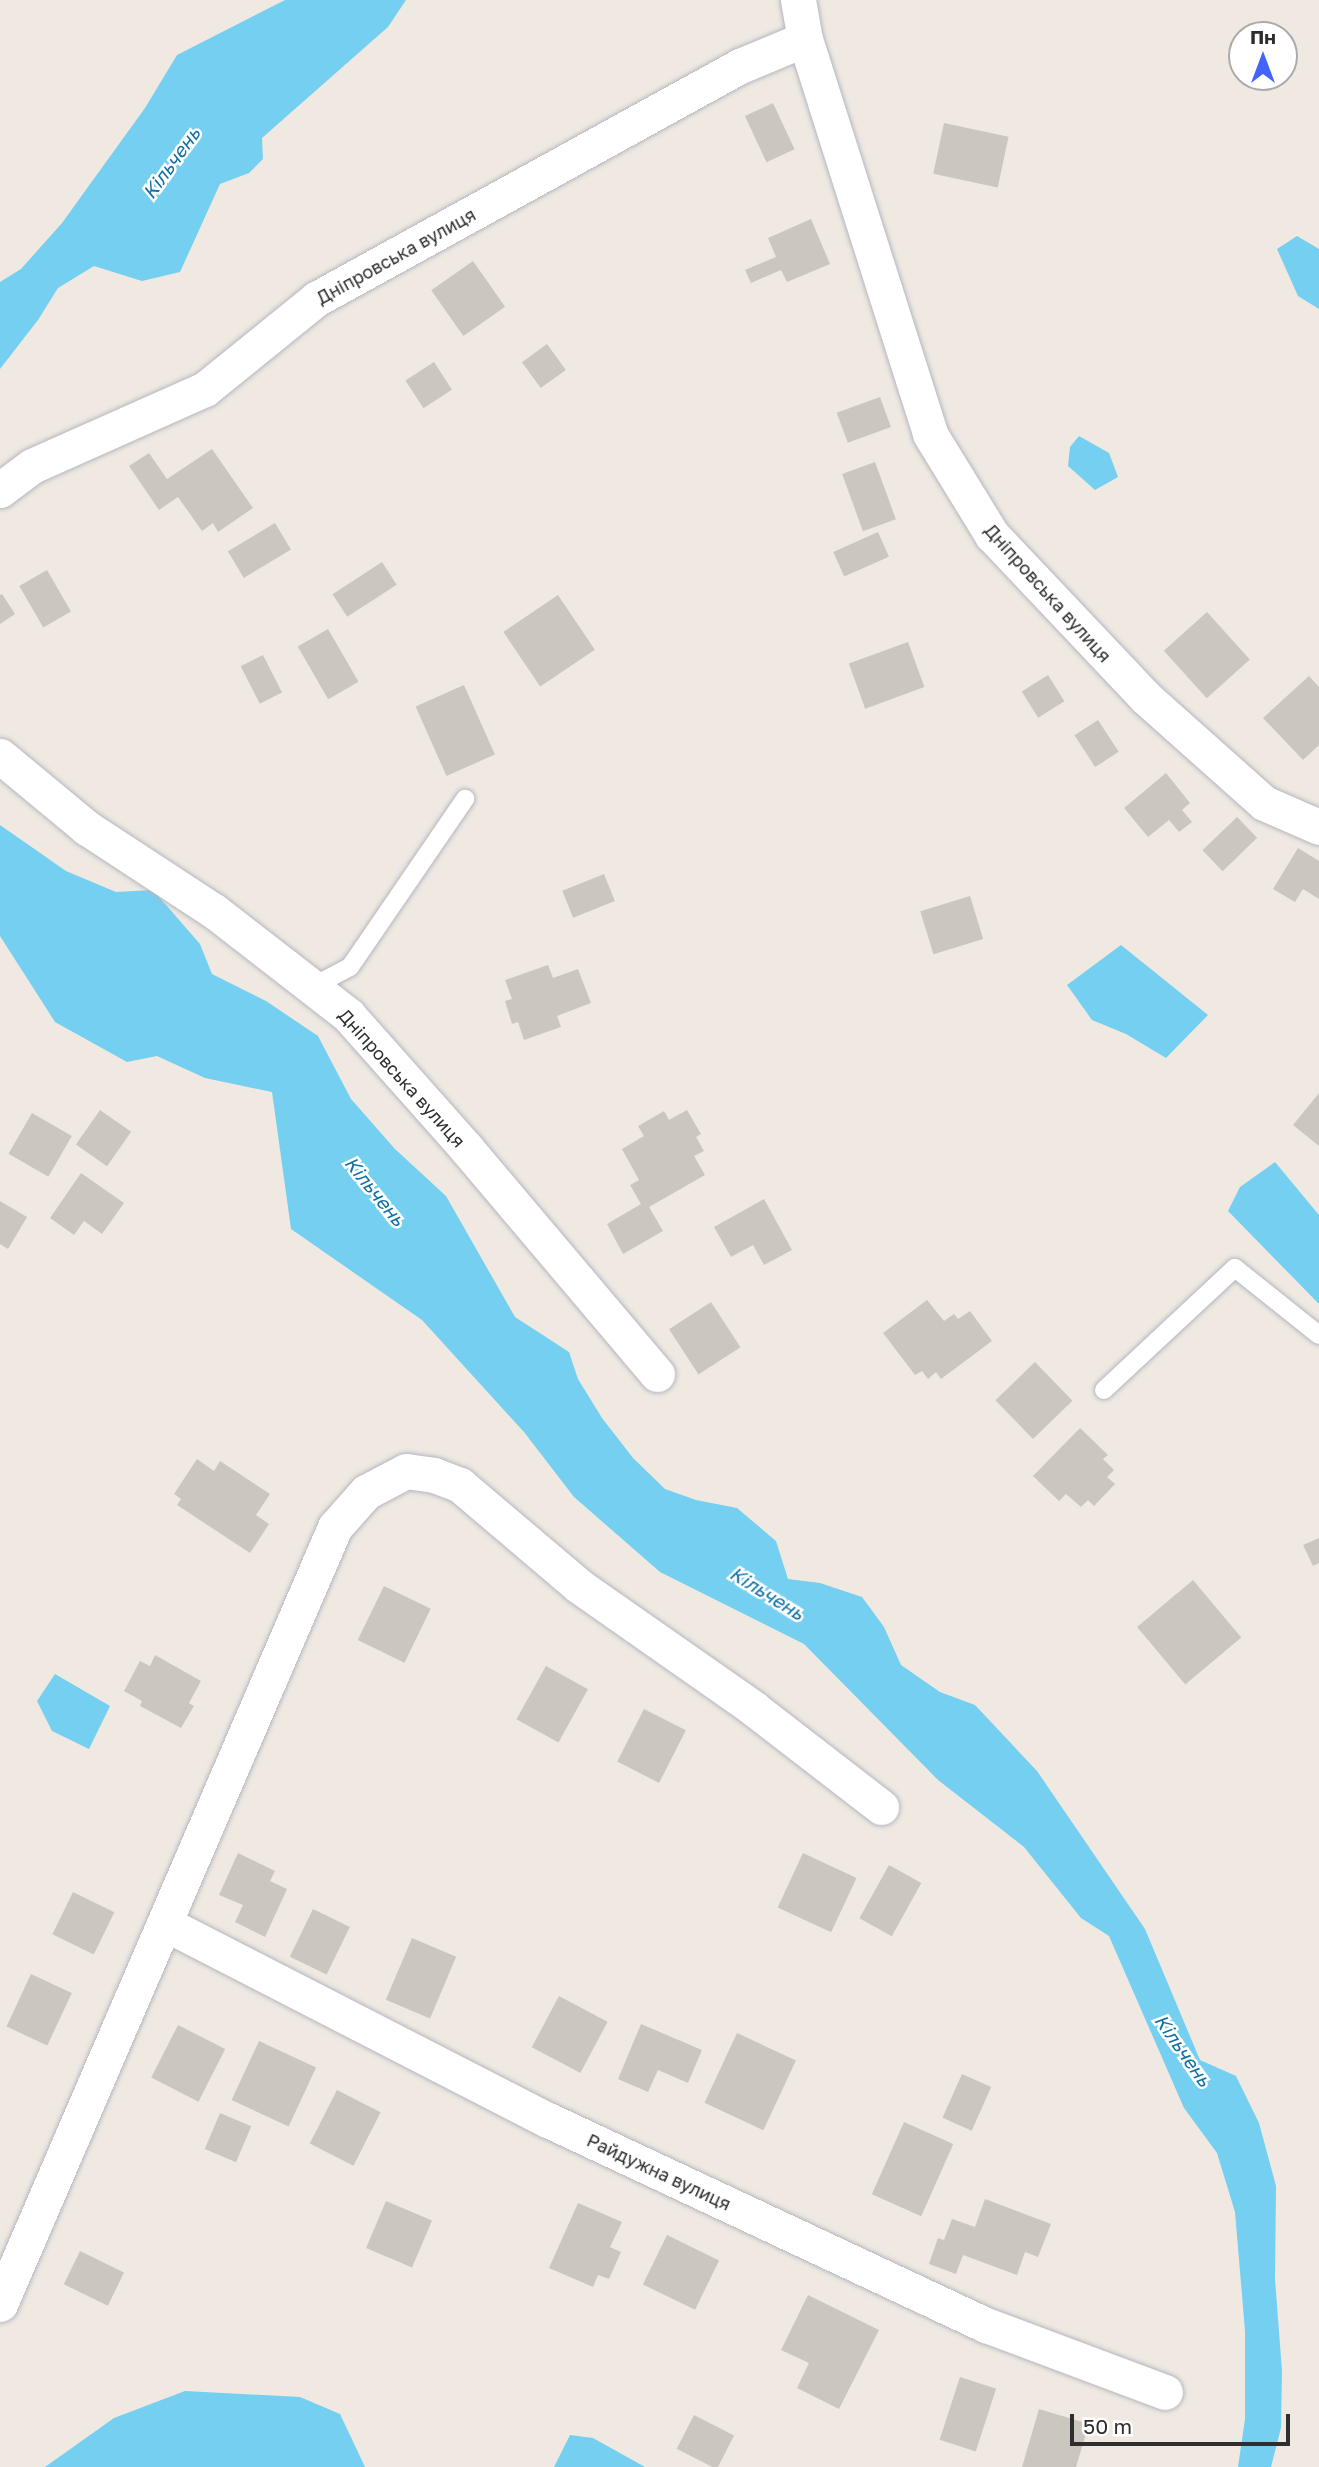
<!DOCTYPE html>
<meta charset="utf-8">
<style>
body{margin:0}
#map{position:relative;width:1319px;height:2467px;overflow:hidden;background:#efe9e1;font-family:"Golos Text",sans-serif}
div>[style]{position:absolute}
.water>*{inset:0;background:#75cff0}
.building>*{inset:0;background:#cbc7bf;transform-origin:0 0}
.roads{filter:drop-shadow(0 0 2px #b4b7c1) drop-shadow(0 0 2px #b4b7c1)}
.service>*{height:18px;margin:-9px;padding:0 9px;transform-origin:9px;border-radius:9px;background:#fff}
.minor>*{height:35px;margin:-17.5px;padding:0 17.5px;transform-origin:17.5px;border-radius:17.5px;background:#fff}
span{translate:-50% -50%;white-space:nowrap;text-align:center;line-height:1.15;-webkit-text-stroke:5px #fff;paint-order:stroke}
.street-label{font-size:18px;color:#2e2e2e}
.water-label{font-size:19px;color:#0d6fa3;font-style:italic}
.north{position:absolute;left:1228px;top:21px;width:70px;height:70px;box-sizing:border-box;background:#fff;border:2px solid #ababab;border-radius:50%;rotate:0deg;font-size:19px;font-weight:700;line-height:28px;text-align:center;color:#2e2e2e}
.north::after{content:'';display:block;margin:auto;width:24px;height:32px;background:#4264fb;clip-path:polygon(50% 0,100% 100%,50% 72%,0 100%)}
.scale{position:absolute;left:1070px;top:2414px;width:220px;height:32px;box-sizing:border-box;border:4px solid #2e2e2e;border-top:0;padding-left:9px;font-size:21px;line-height:24px;white-space:nowrap;color:#2e2e2e;-webkit-text-stroke:5px #fff;paint-order:stroke}
</style>
<div id="map">
<div class="water">
<div style="clip-path:polygon(285px 0,406px 0,388px 27px,262px 138px,263px 159px,249px 173px,220px 184px,180px 272px,142px 281px,94px 266px,58px 288px,38px 320px,0 369px,0 282px,21px 269px,62px 223px,145px 108px,177px 55px)"></div>
<div style="clip-path:polygon(1297px 236px,1319px 249px,1319px 309px,1298px 296px,1277px 249px)"></div>
<div style="clip-path:polygon(1079px 436px,1109px 453px,1118px 477px,1095px 490px,1068px 466px,1070px 447px)"></div>
<div style="clip-path:polygon(0 825px,66px 871px,116px 892px,153px 890px,200px 944px,212px 974px,266px 1001px,318px 1036px,351px 1099px,395px 1149px,446px 1196px,515px 1317px,569px 1352px,578px 1379px,602px 1418px,633px 1458px,665px 1489px,696px 1500px,737px 1508px,776px 1541px,788px 1579px,820px 1583px,862px 1597px,884px 1627px,901px 1665px,940px 1692px,975px 1705px,1037px 1771px,1145px 1929px,1200px 2060px,1236px 2076px,1259px 2123px,1276px 2186px,1275px 2279px,1282px 2371px,1281px 2428px,1271px 2467px,1238px 2467px,1245px 2419px,1245px 2331px,1235px 2212px,1217px 2153px,1184px 2108px,1109px 1936px,1081px 1918px,1024px 1847px,938px 1780px,804px 1644px,660px 1572px,574px 1497px,524px 1432px,422px 1320px,291px 1229px,272px 1092px,205px 1078px,157px 1056px,127px 1062px,55px 1022px,0 936px)"></div>
<div style="clip-path:polygon(1121px 945px,1208px 1015px,1166px 1058px,1126px 1034px,1092px 1020px,1067px 985px)"></div>
<div style="clip-path:polygon(1275px 1162px,1319px 1215px,1319px 1304px,1228px 1211px,1240px 1187px)"></div>
<div style="clip-path:polygon(55px 1674px,110px 1706px,89px 1749px,52px 1731px,37px 1701px)"></div>
<div style="clip-path:polygon(185px 2391px,300px 2397px,340px 2414px,365px 2467px,45px 2467px,114px 2418px)"></div>
<div style="clip-path:polygon(570px 2435px,593px 2438px,645px 2467px,554px 2467px)"></div>
</div>
<div class="building">
<div style="left:773px;top:103px;width:51px;height:31px;rotate:65deg"></div>
<div style="left:944px;top:123px;width:66px;height:52px;rotate:12deg"></div>
<div style="clip-path:polygon(811px 219px,830px 264px,787px 282px,781px 270px,751px 283px,745px 270px,776px 257px,768px 238px)"></div>
<div style="left:473px;top:261px;width:56px;height:51px;rotate:55deg"></div>
<div style="left:547px;top:344px;width:32px;height:31px;rotate:54deg"></div>
<div style="left:434px;top:362px;width:33px;height:34px;rotate:57deg"></div>
<div style="left:880px;top:397px;width:32px;height:46px;rotate:70deg"></div>
<div style="clip-path:polygon(212px 449px,253px 508px,218px 532px,213px 523px,202px 531px,178px 497px,159px 510px,129px 466px,149px 453px,167px 479px)"></div>
<div style="left:875px;top:462px;width:61px;height:35px;rotate:70deg"></div>
<div style="left:275px;top:523px;width:31px;height:55px;rotate:59deg"></div>
<div style="left:878px;top:532px;width:27px;height:49px;rotate:66deg"></div>
<div style="left:382px;top:562px;width:27px;height:59px;rotate:57deg"></div>
<div style="left:47px;top:570px;width:48px;height:32px;rotate:60deg"></div>
<div style="clip-path:polygon(2px 594px,15px 614px,0 624px,0 595px)"></div>
<div style="left:558px;top:595px;width:66px;height:66px;rotate:56deg"></div>
<div style="left:1207px;top:612px;width:64px;height:58px;rotate:48deg"></div>
<div style="left:328px;top:629px;width:61px;height:35px;rotate:60deg"></div>
<div style="left:908px;top:642px;width:48px;height:63px;rotate:70deg"></div>
<div style="left:263px;top:655px;width:42px;height:25px;rotate:63deg"></div>
<div style="left:1048px;top:675px;width:31px;height:31px;rotate:58deg"></div>
<div style="clip-path:polygon(1309px 676px,1319px 687px,1319px 745px,1303px 760px,1263px 718px)"></div>
<div style="left:464px;top:685px;width:76px;height:53px;rotate:66deg"></div>
<div style="left:1098px;top:720px;width:38px;height:28px;rotate:57deg"></div>
<div style="clip-path:polygon(1166px 773px,1190px 803px,1182px 810px,1192px 822px,1179px 832px,1169px 820px,1148px 837px,1124px 808px)"></div>
<div style="left:1237px;top:817px;width:29px;height:48px;rotate:46deg"></div>
<div style="clip-path:polygon(1298px 848px,1319px 861px,1319px 899px,1303px 889px,1295px 902px,1273px 889px)"></div>
<div style="left:604px;top:874px;width:29px;height:45px;rotate:68deg"></div>
<div style="left:970px;top:896px;width:45px;height:52px;rotate:73deg"></div>
<div style="clip-path:polygon(548px 965px,553px 978px,578px 969px,591px 1003px,557px 1016px,561px 1027px,524px 1040px,518px 1022px,512px 1024px,505px 1001px,512px 999px,505px 980px)"></div>
<div style="clip-path:polygon(1319px 1093px,1319px 1146px,1293px 1125px)"></div>
<div style="left:100px;top:1110px;width:38px;height:42px;rotate:35deg"></div>
<div style="clip-path:polygon(687px 1110px,701px 1134px,696px 1137px,704px 1151px,694px 1156px,705px 1175px,649px 1207px,663px 1231px,623px 1254px,607px 1224px,641px 1204px,630px 1185px,639px 1180px,622px 1149px,644px 1136px,638px 1126px,664px 1111px,669px 1120px)"></div>
<div style="left:32px;top:1113px;width:46px;height:47px;rotate:30deg"></div>
<div style="clip-path:polygon(81px 1173px,124px 1203px,102px 1234px,84px 1221px,74px 1235px,50px 1218px)"></div>
<div style="clip-path:polygon(764px 1199px,792px 1250px,764px 1265px,753px 1245px,731px 1257px,714px 1227px)"></div>
<div style="clip-path:polygon(0 1201px,27px 1217px,8px 1249px,0 1244px)"></div>
<div style="clip-path:polygon(927px 1300px,944px 1321px,954px 1314px,958px 1319px,970px 1311px,992px 1341px,941px 1379px,936px 1372px,928px 1379px,922px 1371px,915px 1375px,883px 1333px)"></div>
<div style="left:711px;top:1302px;width:54px;height:50px;rotate:57deg"></div>
<div style="left:1035px;top:1362px;width:54px;height:55px;rotate:46deg"></div>
<div style="clip-path:polygon(1080px 1428px,1108px 1455px,1103px 1459px,1114px 1470px,1107px 1477px,1115px 1484px,1094px 1506px,1088px 1500px,1081px 1507px,1066px 1494px,1059px 1501px,1033px 1476px)"></div>
<div style="clip-path:polygon(197px 1459px,214px 1471px,220px 1461px,270px 1494px,256px 1515px,269px 1524px,250px 1553px,177px 1505px,181px 1499px,174px 1494px)"></div>
<div style="clip-path:polygon(1319px 1538px,1319px 1563px,1313px 1566px,1303px 1545px)"></div>
<div style="left:1193px;top:1580px;width:75px;height:73px;rotate:50deg"></div>
<div style="left:384px;top:1586px;width:52px;height:60px;rotate:26deg"></div>
<div style="clip-path:polygon(155px 1655px,201px 1681px,189px 1703px,194px 1706px,181px 1728px,140px 1706px,142px 1701px,124px 1691px,140px 1661px,150px 1666px)"></div>
<div style="left:546px;top:1666px;width:48px;height:61px;rotate:29deg"></div>
<div style="left:644px;top:1709px;width:47px;height:59px;rotate:27deg"></div>
<div style="clip-path:polygon(238px 1853px,275px 1871px,270px 1881px,287px 1889px,265px 1937px,235px 1922px,243px 1905px,219px 1895px)"></div>
<div style="left:803px;top:1853px;width:59px;height:60px;rotate:25deg"></div>
<div style="left:889px;top:1865px;width:37px;height:61px;rotate:29deg"></div>
<div style="left:73px;top:1892px;width:46px;height:47px;rotate:26deg"></div>
<div style="left:313px;top:1909px;width:41px;height:53px;rotate:26deg"></div>
<div style="left:412px;top:1938px;width:48px;height:67px;rotate:23deg"></div>
<div style="left:31px;top:1974px;width:45px;height:58px;rotate:25deg"></div>
<div style="left:559px;top:1996px;width:55px;height:58px;rotate:28deg"></div>
<div style="clip-path:polygon(641px 2024px,702px 2050px,688px 2083px,658px 2070px,648px 2092px,618px 2079px)"></div>
<div style="left:178px;top:2025px;width:53px;height:59px;rotate:27deg"></div>
<div style="left:737px;top:2033px;width:65px;height:77px;rotate:25deg"></div>
<div style="left:259px;top:2041px;width:63px;height:65px;rotate:25deg"></div>
<div style="left:962px;top:2074px;width:32px;height:48px;rotate:24deg"></div>
<div style="left:337px;top:2090px;width:49px;height:60px;rotate:27deg"></div>
<div style="left:220px;top:2113px;width:34px;height:39px;rotate:23deg"></div>
<div style="left:904px;top:2122px;width:54px;height:79px;rotate:24deg"></div>
<div style="clip-path:polygon(985px 2199px,1051px 2224px,1038px 2257px,1025px 2252px,1017px 2275px,963px 2255px,956px 2274px,929px 2264px,938px 2238px,944px 2240px,952px 2219px,975px 2227px)"></div>
<div style="left:386px;top:2201px;width:50px;height:51px;rotate:23deg"></div>
<div style="clip-path:polygon(578px 2203px,622px 2222px,610px 2247px,621px 2252px,609px 2279px,598px 2275px,593px 2287px,549px 2268px)"></div>
<div style="left:667px;top:2235px;width:58px;height:55px;rotate:26deg"></div>
<div style="left:80px;top:2251px;width:49px;height:37px;rotate:26deg"></div>
<div style="clip-path:polygon(808px 2295px,879px 2330px,839px 2409px,797px 2388px,809px 2363px,781px 2350px)"></div>
<div style="left:960px;top:2377px;width:38px;height:66px;rotate:18deg"></div>
<div style="clip-path:polygon(1039px 2409px,1089px 2424px,1076px 2467px,1022px 2467px)"></div>
<div style="left:694px;top:2415px;width:45px;height:38px;rotate:27deg"></div>
</div>
<div class="roads">
<div class="service">
<div style="left:310px;top:988px;width:45px;rotate:-27.7deg"></div>
<div style="left:350px;top:967px;width:204px;rotate:-55.6deg"></div>
<div style="left:1104px;top:1390px;width:179px;rotate:-43deg"></div>
<div style="left:1235px;top:1268px;width:107px;rotate:38.6deg"></div>
</div>
<div class="minor">
<div style="left:798px;top:0;width:40px;rotate:80deg"></div>
<div style="left:805px;top:39px;width:414px;rotate:72.4deg"></div>
<div style="left:930px;top:434px;width:119px;rotate:58.5deg"></div>
<div style="left:992px;top:535px;width:223px;rotate:46.6deg"></div>
<div style="left:1145px;top:697px;width:159px;rotate:41.7deg"></div>
<div style="left:1264px;top:803px;width:60px;rotate:23.6deg"></div>
<div style="left:0;top:490px;width:40px;rotate:-37deg"></div>
<div style="left:32px;top:466px;width:189px;rotate:-24deg"></div>
<div style="left:205px;top:389px;width:143px;rotate:-39deg"></div>
<div style="left:316px;top:299px;width:484px;rotate:-28.8deg"></div>
<div style="left:740px;top:66px;width:70px;rotate:-22.6deg"></div>
<div style="left:0;top:756px;width:113px;rotate:39.6deg"></div>
<div style="left:87px;top:828px;width:152px;rotate:33.2deg"></div>
<div style="left:214px;top:911px;width:170px;rotate:37.8deg"></div>
<div style="left:348px;top:1015px;width:178px;rotate:48.4deg"></div>
<div style="left:466px;top:1148px;width:296px;rotate:49.8deg"></div>
<div style="left:166px;top:1924px;width:429px;rotate:27.2deg"></div>
<div style="left:548px;top:2120px;width:484px;rotate:25.1deg"></div>
<div style="left:986px;top:2325px;width:191px;rotate:20.5deg"></div>
<div style="left:0;top:2304px;width:846px;rotate:-66.68deg"></div>
<div style="left:335px;top:1527px;width:47px;rotate:-48.5deg"></div>
<div style="left:366px;top:1492px;width:45px;rotate:-27.7deg"></div>
<div style="left:406px;top:1471px;width:28px;rotate:8deg"></div>
<div style="left:434px;top:1475px;width:28px;rotate:21deg"></div>
<div style="left:460px;top:1485px;width:156px;rotate:40.3deg"></div>
<div style="left:579px;top:1586px;width:213px;rotate:35deg"></div>
<div style="left:753px;top:1708px;width:162px;rotate:37.7deg"></div>
</div>
</div>
<div class="street-label">
<span style="left:396px;top:256px;rotate:-29deg">Дніпровська вулиця</span>
<span style="left:1048px;top:593px;rotate:48deg">Дніпровська вулиця</span>
<span style="left:402px;top:1078px;rotate:48deg">Дніпровська вулиця</span>
<span style="left:659px;top:2172px;rotate:25deg">Райдужна вулиця</span>
</div>
<div class="water-label">
<span style="left:171px;top:163px;rotate:-54deg">Кільчень</span>
<span style="left:375px;top:1191px;rotate:51deg">Кільчень</span>
<span style="left:767px;top:1593px;rotate:32deg">Кільчень</span>
<span style="left:1183px;top:2050px;rotate:55deg">Кільчень</span>
</div>
<div class="north">Пн</div>
<div class="scale">50 m</div>
</div>
